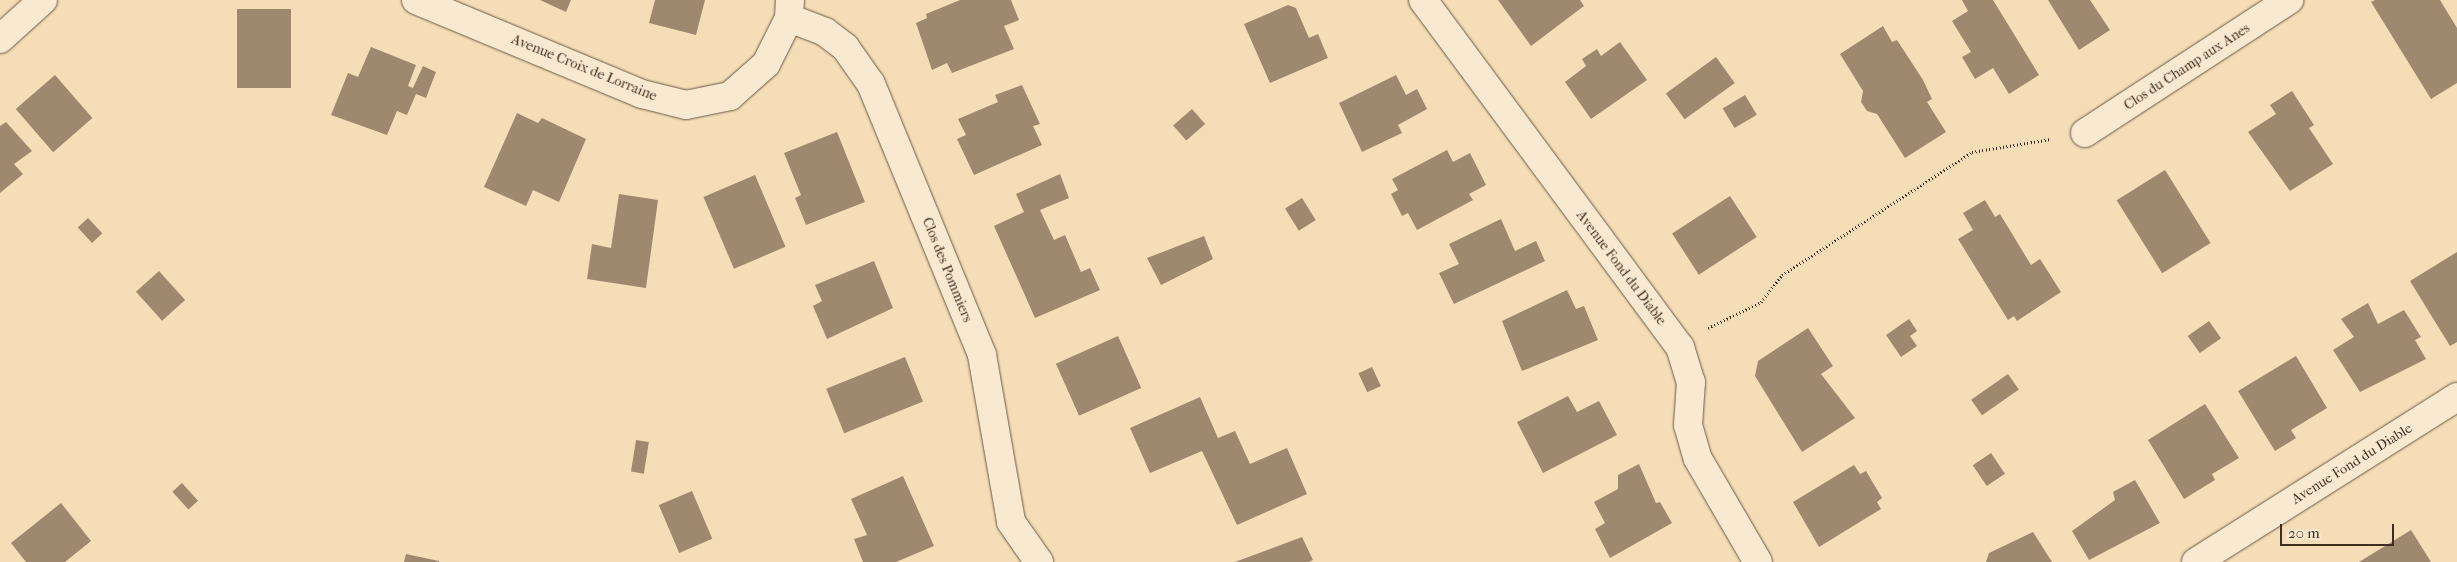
<!DOCTYPE html>
<style>
body{margin:0}
#map{position:relative;width:2457px;height:562px;overflow:hidden;background:#f5ddb7;font-family:"IM FELL French Canon",serif}
div>[style]{position:absolute}
.building>*{inset:0;background:#9e896f;transform-origin:0 0}
.path>*{height:3px;margin-top:-1.5px;transform-origin:0;background:repeating-linear-gradient(90deg,#3f2d21 0 1px,transparent 0 3.5px)}
.roads{filter:drop-shadow(0 0 1px #6c5946) drop-shadow(0 0 1px #6c5946)}
.street>*{height:28px;margin:-14px;padding:0 14px;transform-origin:14px;border-radius:14px;background:#f8e9d0}
span{translate:-50% -50%;white-space:nowrap;text-align:center;line-height:1.15;-webkit-text-stroke:4.5px #f8e9d0;paint-order:stroke}
.street-label{font-size:14px;color:#3f2d21}
.scale{position:absolute;left:2280px;top:524px;width:114px;height:22px;box-sizing:border-box;border:2px solid #3f2d21;border-top:0;padding-left:6px;font-size:15px;line-height:18px;white-space:nowrap;color:#3f2d21;-webkit-text-stroke:4px #f8e9d0;paint-order:stroke}
</style>
<div id="map">
<div class="building">
<div style="clip-path:polygon(540px 0,571px 0,566px 12px)"></div>
<div style="clip-path:polygon(655px 0,705px 0,696px 35px,649px 23px)"></div>
<div style="clip-path:polygon(960px 0,1011px 0,1019px 20px,1004px 26px,1014px 49px,952px 73px,947px 63px,932px 70px,916px 23px,927px 18px,926px 14px)"></div>
<div style="clip-path:polygon(1498px 0,1580px 0,1584px 6px,1531px 46px)"></div>
<div style="clip-path:polygon(1962px 0,1993px 0,2039px 75px,2009px 94px,1993px 68px,1975px 79px,1962px 57px,1971px 52px,1952px 21px,1968px 11px)"></div>
<div style="clip-path:polygon(2048px 0,2090px 0,2110px 30px,2079px 50px)"></div>
<div style="clip-path:polygon(2375px 0,2440px 0,2457px 28px,2457px 83px,2431px 99px,2371px 2px)"></div>
<div style="clip-path:polygon(1288px 5px,1296px 8px,1309px 38px,1318px 34px,1328px 58px,1270px 83px,1244px 24px)"></div>
<div style="left:237px;top:9px;width:54px;height:79px"></div>
<div style="clip-path:polygon(1883px 26px,1892px 42px,1897px 40px,1923px 80px,1932px 99px,1927px 102px,1946px 132px,1905px 158px,1877px 114px,1867px 111px,1861px 102px,1863px 91px,1840px 54px)"></div>
<div style="clip-path:polygon(1620px 42px,1647px 80px,1591px 119px,1565px 82px,1586px 66px,1582px 59px,1597px 49px,1601px 56px)"></div>
<div style="clip-path:polygon(371px 47px,416px 65px,408px 86px,413px 88px,423px 66px,436px 72px,426px 98px,416px 94px,407px 115px,397px 111px,387px 135px,331px 115px,348px 73px,358px 77px)"></div>
<div style="left:1716px;top:57px;width:32px;height:62px;rotate:54deg"></div>
<div style="left:55px;top:75px;width:57px;height:52px;rotate:49deg"></div>
<div style="clip-path:polygon(1396px 75px,1406px 95px,1417px 89px,1427px 109px,1398px 125px,1402px 133px,1362px 152px,1339px 103px)"></div>
<div style="clip-path:polygon(1022px 85px,1040px 124px,1033px 126px,1042px 145px,974px 175px,957px 139px,966px 135px,958px 119px,998px 102px,995px 95px)"></div>
<div style="clip-path:polygon(2292px 91px,2314px 125px,2309px 128px,2333px 164px,2290px 191px,2248px 132px,2276px 114px,2270px 105px)"></div>
<div style="left:1745px;top:95px;width:23px;height:26px;rotate:59deg"></div>
<div style="left:1192px;top:109px;width:20px;height:25px;rotate:49deg"></div>
<div style="clip-path:polygon(517px 113px,538px 123px,542px 118px,586px 139px,559px 202px,533px 190px,526px 206px,484px 187px)"></div>
<div style="clip-path:polygon(6px 122px,32px 151px,14px 164px,23px 174px,0 193px,0 126px)"></div>
<div style="clip-path:polygon(837px 132px,865px 202px,806px 225px,795px 198px,801px 195px,784px 153px)"></div>
<div style="clip-path:polygon(1447px 150px,1453px 162px,1470px 153px,1486px 185px,1469px 194px,1473px 200px,1417px 230px,1408px 213px,1402px 216px,1391px 194px,1398px 190px,1392px 179px)"></div>
<div style="left:2165px;top:170px;width:86px;height:57px;rotate:58deg"></div>
<div style="clip-path:polygon(1060px 174px,1069px 198px,1040px 210px,1054px 240px,1065px 235px,1081px 272px,1090px 268px,1100px 290px,1035px 318px,994px 226px,1024px 212px,1016px 194px)"></div>
<div style="left:755px;top:175px;width:78px;height:56px;rotate:67deg"></div>
<div style="clip-path:polygon(619px 194px,658px 200px,646px 288px,587px 279px,592px 244px,611px 248px)"></div>
<div style="left:1730px;top:196px;width:49px;height:69px;rotate:57deg"></div>
<div style="left:1302px;top:198px;width:26px;height:20px;rotate:58deg"></div>
<div style="clip-path:polygon(1985px 200px,1995px 217px,2000px 214px,2031px 265px,2040px 259px,2061px 292px,2017px 321px,2014px 316px,2008px 320px,1958px 239px,1973px 230px,1963px 213px)"></div>
<div style="left:88px;top:218px;width:21px;height:14px;rotate:47deg"></div>
<div style="clip-path:polygon(1501px 219px,1515px 251px,1536px 241px,1545px 261px,1454px 304px,1439px 273px,1459px 264px,1449px 244px)"></div>
<div style="clip-path:polygon(1204px 236px,1213px 259px,1161px 285px,1147px 258px)"></div>
<div style="clip-path:polygon(2457px 252px,2457px 342px,2450px 346px,2410px 281px)"></div>
<div style="clip-path:polygon(874px 261px,893px 308px,827px 339px,813px 306px,822px 301px,815px 285px)"></div>
<div style="left:159px;top:271px;width:39px;height:31px;rotate:48deg"></div>
<div style="clip-path:polygon(1567px 290px,1576px 309px,1584px 306px,1598px 340px,1522px 371px,1502px 321px)"></div>
<div style="clip-path:polygon(2368px 303px,2378px 324px,2404px 310px,2421px 337px,2415px 340px,2426px 359px,2360px 392px,2333px 350px,2354px 337px,2341px 319px)"></div>
<div style="clip-path:polygon(1909px 319px,1917px 331px,1910px 336px,1917px 346px,1901px 357px,1886px 335px)"></div>
<div style="left:2209px;top:321px;width:21px;height:26px;rotate:55deg"></div>
<div style="clip-path:polygon(1808px 328px,1833px 366px,1821px 374px,1855px 418px,1802px 452px,1755px 376px,1758px 361px)"></div>
<div style="left:1118px;top:336px;width:57px;height:68px;rotate:66deg"></div>
<div style="clip-path:polygon(2296px 356px,2327px 408px,2291px 430px,2296px 438px,2275px 451px,2238px 391px)"></div>
<div style="left:905px;top:357px;width:48px;height:85px;rotate:68deg"></div>
<div style="left:1372px;top:367px;width:21px;height:15px;rotate:65deg"></div>
<div style="left:2008px;top:374px;width:19px;height:45px;rotate:55deg"></div>
<div style="clip-path:polygon(1568px 396px,1577px 412px,1599px 401px,1617px 435px,1543px 473px,1517px 422px)"></div>
<div style="clip-path:polygon(1200px 397px,1218px 438px,1235px 431px,1250px 464px,1287px 448px,1307px 494px,1237px 525px,1202px 451px,1150px 473px,1130px 428px)"></div>
<div style="clip-path:polygon(2205px 404px,2239px 458px,2212px 474px,2215px 480px,2184px 499px,2148px 440px)"></div>
<div style="left:636px;top:440px;width:13px;height:32px;rotate:9deg"></div>
<div style="left:1991px;top:453px;width:25px;height:22px;rotate:56deg"></div>
<div style="clip-path:polygon(1639px 464px,1656px 503px,1660px 502px,1672px 523px,1610px 558px,1595px 529px,1605px 523px,1594px 502px,1618px 489px,1618px 475px)"></div>
<div style="clip-path:polygon(1854px 465px,1860px 474px,1866px 471px,1882px 498px,1877px 502px,1881px 509px,1819px 547px,1793px 502px)"></div>
<div style="clip-path:polygon(903px 476px,934px 546px,896px 562px,863px 562px,854px 539px,867px 535px,851px 499px)"></div>
<div style="clip-path:polygon(2135px 480px,2160px 523px,2089px 560px,2072px 531px,2115px 500px,2113px 492px)"></div>
<div style="left:182px;top:483px;width:24px;height:13px;rotate:48deg"></div>
<div style="left:692px;top:491px;width:52px;height:36px;rotate:67deg"></div>
<div style="clip-path:polygon(61px 503px,91px 541px,65px 562px,26px 562px,11px 543px)"></div>
<div style="clip-path:polygon(2411px 530px,2431px 562px,2359px 562px)"></div>
<div style="clip-path:polygon(2033px 532px,2052px 562px,1986px 562px,1989px 553px)"></div>
<div style="clip-path:polygon(1302px 537px,1313px 560px,1309px 562px,1235px 562px)"></div>
<div style="clip-path:polygon(406px 554px,439px 561px,439px 562px,404px 562px)"></div>
</div>
<div class="path">
<div style="left:1708px;top:328px;width:59px;rotate:-26.1deg"></div>
<div style="left:1761px;top:302px;width:34px;rotate:-52deg"></div>
<div style="left:1782px;top:275px;width:226px;rotate:-32.9deg"></div>
<div style="left:1972px;top:152px;width:80px;rotate:-9.3deg"></div>
</div>
<div class="roads">
<div class="street">
<div style="left:416px;top:0;width:245px;rotate:22.6deg"></div>
<div style="left:642px;top:94px;width:45px;rotate:14deg"></div>
<div style="left:686px;top:105px;width:45px;rotate:-11.6deg"></div>
<div style="left:730px;top:96px;width:48px;rotate:-41.6deg"></div>
<div style="left:766px;top:64px;width:51px;rotate:-63.4deg"></div>
<div style="left:789px;top:18px;width:18px;rotate:-87deg"></div>
<div style="left:1423px;top:0;width:432px;rotate:53.5deg"></div>
<div style="left:1680px;top:347px;width:37px;rotate:73deg"></div>
<div style="left:1691px;top:382px;width:43px;rotate:94deg"></div>
<div style="left:1688px;top:425px;width:35px;rotate:74deg"></div>
<div style="left:1698px;top:459px;width:119px;rotate:59.8deg"></div>
<div style="left:789px;top:18px;width:39px;rotate:21deg"></div>
<div style="left:825px;top:32px;width:25px;rotate:37deg"></div>
<div style="left:845px;top:47px;width:45px;rotate:54.9deg"></div>
<div style="left:871px;top:84px;width:293px;rotate:67.7deg"></div>
<div style="left:982px;top:355px;width:169px;rotate:80.1deg"></div>
<div style="left:1011px;top:522px;width:49px;rotate:55deg"></div>
<div style="left:0;top:39px;width:58px;rotate:-42.2deg"></div>
<div style="left:2085px;top:133px;width:244px;rotate:-33.1deg"></div>
<div style="left:2196px;top:562px;width:309px;rotate:-32.3deg"></div>
</div>
</div>
<div class="street-label">
<span style="left:2187px;top:67px;rotate:-33deg">Clos du Champ aux Anes</span>
<span style="left:584px;top:68px;rotate:22deg">Avenue Croix de Lorraine</span>
<span style="left:1621px;top:268px;rotate:53deg">Avenue Fond du Diable</span>
<span style="left:947px;top:270px;rotate:68deg">Clos des Pommiers</span>
<span style="left:2352px;top:464px;rotate:-32deg">Avenue Fond du Diable</span>
</div>
<div class="scale">20 m</div>
</div>
